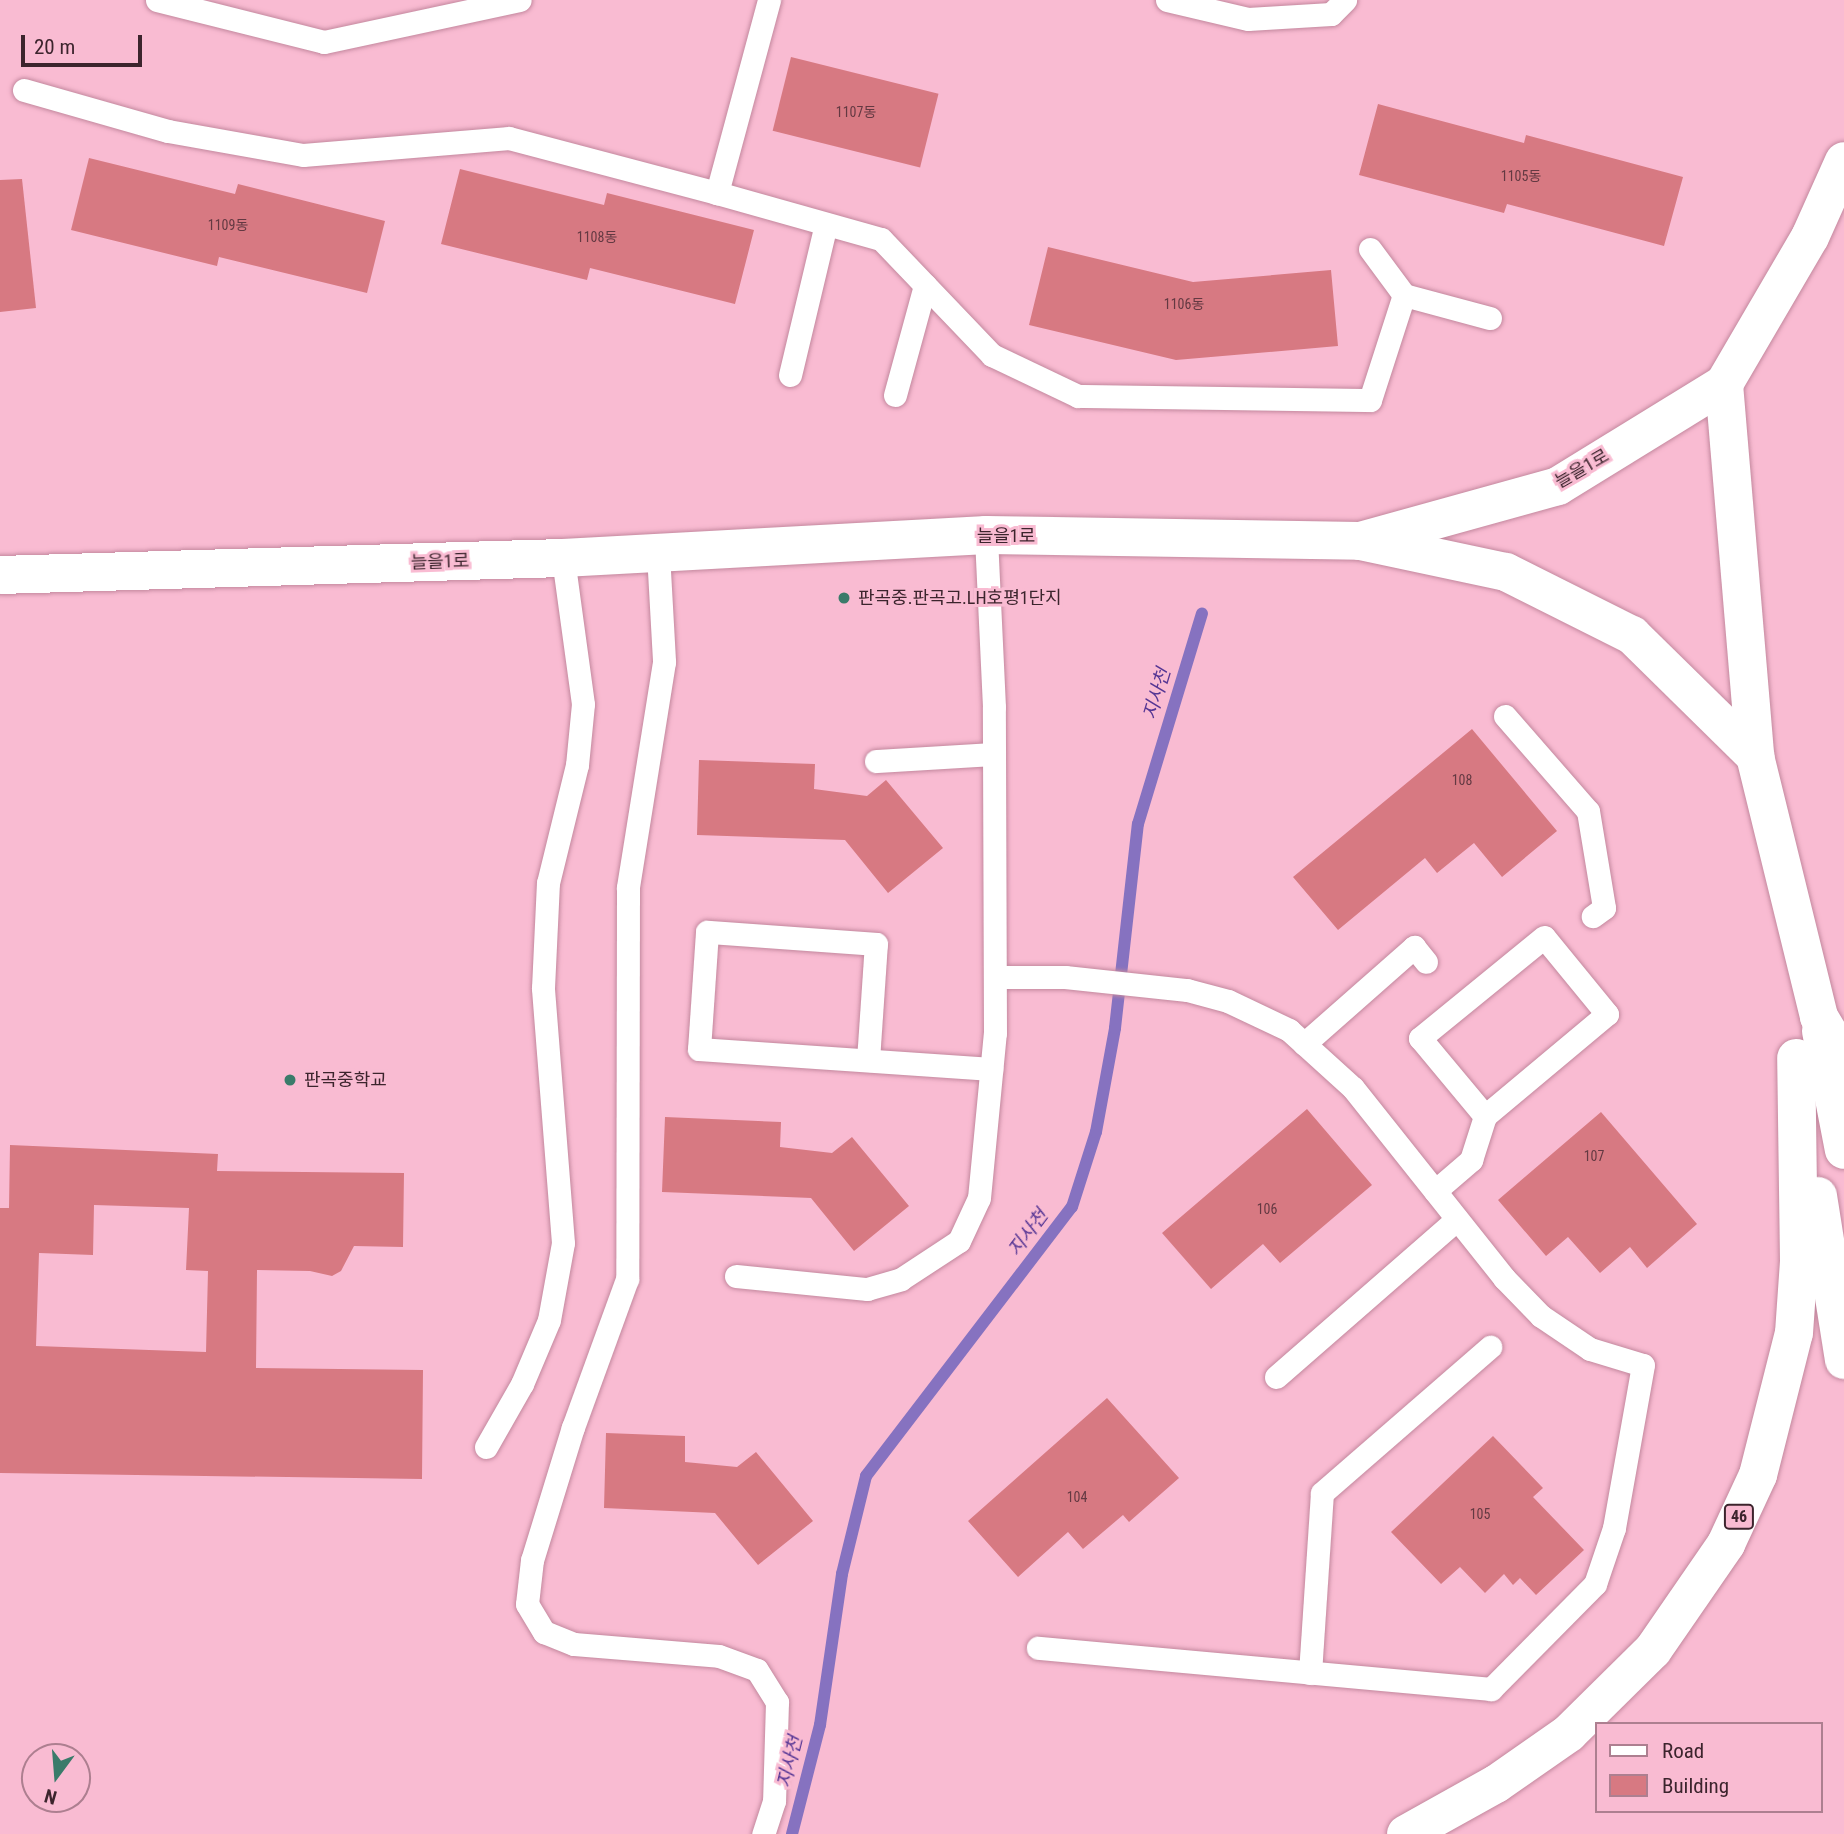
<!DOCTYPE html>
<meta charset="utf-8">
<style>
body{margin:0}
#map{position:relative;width:1844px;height:1834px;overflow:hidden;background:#f9bbd2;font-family:"Roboto Condensed","Noto Sans KR",sans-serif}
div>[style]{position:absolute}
.stream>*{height:12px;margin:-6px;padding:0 6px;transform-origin:6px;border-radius:6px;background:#8672c0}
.building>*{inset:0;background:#d77982;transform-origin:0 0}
.roads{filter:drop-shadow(0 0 2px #c3889e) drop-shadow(0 0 2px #c3889e)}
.service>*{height:23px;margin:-11.5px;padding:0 11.5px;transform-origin:11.5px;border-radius:11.5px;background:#fff}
.tertiary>*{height:38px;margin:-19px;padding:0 19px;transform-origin:19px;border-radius:19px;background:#fff}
.trunk>*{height:38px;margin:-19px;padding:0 19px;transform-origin:19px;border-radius:19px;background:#fff}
.dots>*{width:19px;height:19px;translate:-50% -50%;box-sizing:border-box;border:4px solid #f9bbd2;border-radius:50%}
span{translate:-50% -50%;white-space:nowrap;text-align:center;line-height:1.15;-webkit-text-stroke:6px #f9bbd2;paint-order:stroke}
.number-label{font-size:14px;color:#633942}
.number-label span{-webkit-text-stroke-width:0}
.shield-label span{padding:2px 5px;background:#f9bbd2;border:2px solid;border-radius:5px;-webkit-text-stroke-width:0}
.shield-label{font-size:16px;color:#3c242d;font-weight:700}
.street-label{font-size:18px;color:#3c242d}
.poi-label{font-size:18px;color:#3c242d}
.left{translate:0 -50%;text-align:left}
.water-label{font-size:19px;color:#563694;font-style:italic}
.legend{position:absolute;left:1595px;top:1722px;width:228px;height:91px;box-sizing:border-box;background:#f9bbd2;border:2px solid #ad7f90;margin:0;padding:9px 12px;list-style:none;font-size:21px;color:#3c242d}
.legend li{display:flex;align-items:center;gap:14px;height:35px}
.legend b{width:35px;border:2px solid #ad7f90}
.north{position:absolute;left:21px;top:1743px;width:70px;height:70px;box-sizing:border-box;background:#f9bbd2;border:2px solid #ad7f90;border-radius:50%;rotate:196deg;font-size:19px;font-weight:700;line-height:28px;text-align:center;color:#3c242d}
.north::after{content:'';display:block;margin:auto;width:24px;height:32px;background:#3a7b6a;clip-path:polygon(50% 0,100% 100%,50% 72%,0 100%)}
.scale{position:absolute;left:21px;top:35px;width:121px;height:32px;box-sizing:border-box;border:4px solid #3c242d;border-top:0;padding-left:9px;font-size:21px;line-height:24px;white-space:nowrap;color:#3c242d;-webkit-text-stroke:5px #f9bbd2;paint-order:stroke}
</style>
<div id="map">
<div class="stream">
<div style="left:792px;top:1834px;width:113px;rotate:-75.6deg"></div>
<div style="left:820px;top:1725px;width:153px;rotate:-81.7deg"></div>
<div style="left:842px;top:1574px;width:101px;rotate:-76.2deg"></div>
<div style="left:866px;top:1476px;width:339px;rotate:-52.6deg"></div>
<div style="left:1072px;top:1207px;width:79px;rotate:-72.3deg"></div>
<div style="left:1096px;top:1132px;width:106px;rotate:-79.6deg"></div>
<div style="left:1115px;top:1028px;width:205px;rotate:-83.6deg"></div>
<div style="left:1138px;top:824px;width:220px;rotate:-73.1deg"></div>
</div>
<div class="building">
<div style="left:791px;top:57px;width:152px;height:76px;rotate:14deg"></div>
<div style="clip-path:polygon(1378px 104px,1524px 143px,1526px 135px,1683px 177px,1664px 246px,1507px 204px,1504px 213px,1359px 175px)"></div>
<div style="clip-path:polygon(89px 158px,235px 194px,238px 184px,385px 221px,367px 293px,219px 257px,217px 266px,71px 230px)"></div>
<div style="clip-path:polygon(460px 169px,604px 205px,607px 193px,754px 230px,735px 304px,590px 268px,587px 280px,441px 244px)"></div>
<div style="clip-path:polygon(22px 179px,36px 308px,0 312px,0 180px)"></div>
<div style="clip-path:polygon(1048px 247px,1193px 282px,1331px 270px,1338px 346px,1176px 360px,1029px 325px)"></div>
<div style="clip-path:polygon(1472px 729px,1557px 831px,1502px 877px,1474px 843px,1437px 873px,1425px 858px,1338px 930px,1293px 877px)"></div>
<div style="clip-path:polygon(699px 760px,815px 764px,814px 789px,867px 796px,886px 780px,943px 848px,888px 893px,845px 840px,697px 835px)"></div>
<div style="clip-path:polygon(1307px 1109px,1372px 1185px,1280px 1263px,1263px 1244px,1211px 1289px,1162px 1233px)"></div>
<div style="clip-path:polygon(1601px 1112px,1697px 1224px,1647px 1268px,1630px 1247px,1600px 1273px,1568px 1237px,1546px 1256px,1498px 1200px)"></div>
<div style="clip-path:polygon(665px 1117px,781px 1122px,780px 1147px,832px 1153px,852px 1137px,909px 1206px,854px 1251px,811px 1198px,662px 1192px)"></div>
<div style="clip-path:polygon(evenodd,10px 1145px,218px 1154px,217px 1171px,404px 1173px,403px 1247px,354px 1246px,341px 1271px,332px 1276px,310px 1271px,257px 1270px,256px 1368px,423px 1370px,422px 1479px,0 1473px,0 1208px,9px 1208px,10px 1145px,94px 1205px,189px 1208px,186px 1270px,208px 1271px,206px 1352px,36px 1346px,39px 1253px,93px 1255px,94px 1205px)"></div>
<div style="clip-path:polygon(1107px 1398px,1179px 1478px,1129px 1522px,1123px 1515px,1083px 1549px,1068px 1532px,1018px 1577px,968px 1521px)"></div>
<div style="clip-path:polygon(606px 1433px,685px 1436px,685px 1462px,737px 1467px,756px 1452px,813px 1521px,758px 1565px,715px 1513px,604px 1508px)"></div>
<div style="clip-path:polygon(1493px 1436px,1543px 1488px,1533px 1497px,1584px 1550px,1536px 1595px,1520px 1578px,1513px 1585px,1504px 1574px,1485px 1593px,1460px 1567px,1441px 1584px,1391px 1532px)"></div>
</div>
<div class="roads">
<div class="service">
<div style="left:157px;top:0;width:172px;rotate:14.1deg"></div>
<div style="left:324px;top:42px;width:200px;rotate:-12.1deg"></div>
<div style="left:769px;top:0;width:200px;rotate:105.1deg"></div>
<div style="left:717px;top:193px;width:170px;rotate:15.7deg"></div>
<div style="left:881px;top:239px;width:161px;rotate:46.3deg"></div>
<div style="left:992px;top:355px;width:95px;rotate:25.5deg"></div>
<div style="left:1078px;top:396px;width:292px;rotate:0.8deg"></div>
<div style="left:1370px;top:400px;width:110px;rotate:-72.1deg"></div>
<div style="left:1167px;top:0;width:83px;rotate:13.2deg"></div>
<div style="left:1248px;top:19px;width:83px;rotate:-3.4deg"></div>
<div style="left:1331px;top:14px;width:20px;rotate:-45deg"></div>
<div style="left:24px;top:90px;width:150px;rotate:15.9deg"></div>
<div style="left:168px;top:131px;width:137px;rotate:10.1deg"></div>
<div style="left:303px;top:155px;width:207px;rotate:-4.7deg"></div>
<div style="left:509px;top:138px;width:215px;rotate:14.8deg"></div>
<div style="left:1370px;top:249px;width:57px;rotate:53.5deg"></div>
<div style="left:1404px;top:295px;width:89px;rotate:15deg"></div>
<div style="left:790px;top:375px;width:155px;rotate:-76.6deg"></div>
<div style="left:895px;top:395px;width:114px;rotate:-74.7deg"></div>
<div style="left:658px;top:553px;width:109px;rotate:86.8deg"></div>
<div style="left:664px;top:662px;width:229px;rotate:99.1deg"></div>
<div style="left:628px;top:888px;width:391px;rotate:90.1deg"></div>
<div style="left:627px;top:1279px;width:158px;rotate:110deg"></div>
<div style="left:573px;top:1427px;width:139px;rotate:107.1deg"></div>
<div style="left:532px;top:1560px;width:44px;rotate:96.5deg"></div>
<div style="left:527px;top:1604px;width:33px;rotate:59deg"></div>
<div style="left:544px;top:1632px;width:32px;rotate:22deg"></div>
<div style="left:574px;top:1644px;width:145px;rotate:4.7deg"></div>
<div style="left:719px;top:1656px;width:40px;rotate:20.2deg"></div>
<div style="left:757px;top:1670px;width:38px;rotate:58deg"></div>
<div style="left:777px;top:1702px;width:99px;rotate:91.7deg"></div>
<div style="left:774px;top:1801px;width:35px;rotate:108deg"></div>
<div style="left:1505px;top:716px;width:126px;rotate:48.9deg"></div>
<div style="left:1588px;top:811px;width:98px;rotate:80.6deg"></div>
<div style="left:1604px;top:908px;width:14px;rotate:144deg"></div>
<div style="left:876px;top:761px;width:118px;rotate:-3.4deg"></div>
<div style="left:995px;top:977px;width:70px"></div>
<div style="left:1065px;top:977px;width:123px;rotate:6.1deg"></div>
<div style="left:1187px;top:990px;width:42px;rotate:15deg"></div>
<div style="left:1228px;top:1001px;width:68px;rotate:25.4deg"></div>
<div style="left:1289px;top:1030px;width:86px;rotate:42.2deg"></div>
<div style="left:1353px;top:1088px;width:243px;rotate:51.5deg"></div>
<div style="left:1504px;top:1278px;width:53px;rotate:45.8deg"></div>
<div style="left:1541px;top:1316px;width:59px;rotate:34deg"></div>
<div style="left:1590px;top:1349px;width:55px;rotate:16.8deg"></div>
<div style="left:1643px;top:1365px;width:166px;rotate:100.1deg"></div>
<div style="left:1614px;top:1528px;width:59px;rotate:108.7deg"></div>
<div style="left:1595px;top:1584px;width:148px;rotate:134.7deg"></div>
<div style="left:1491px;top:1689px;width:455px;rotate:-174.8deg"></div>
<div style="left:1304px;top:1044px;width:147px;rotate:-41.4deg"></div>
<div style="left:1414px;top:947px;width:19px;rotate:51deg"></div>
<div style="left:868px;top:1060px;width:116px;rotate:-86.1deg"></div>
<div style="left:876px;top:944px;width:169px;rotate:-175.9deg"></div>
<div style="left:707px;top:932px;width:117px;rotate:93.9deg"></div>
<div style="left:699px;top:1049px;width:293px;rotate:3.9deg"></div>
<div style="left:1435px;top:1191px;width:48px;rotate:-40.7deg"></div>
<div style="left:1471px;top:1160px;width:46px;rotate:-72.3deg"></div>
<div style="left:1485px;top:1116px;width:159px;rotate:-39.9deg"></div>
<div style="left:1607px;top:1014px;width:99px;rotate:-129.3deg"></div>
<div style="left:1544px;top:937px;width:160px;rotate:140.8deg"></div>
<div style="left:1420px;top:1038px;width:102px;rotate:50.2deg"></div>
<div style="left:736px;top:1276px;width:132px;rotate:5.7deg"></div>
<div style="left:867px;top:1289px;width:35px;rotate:-16deg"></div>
<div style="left:901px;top:1279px;width:69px;rotate:-33.2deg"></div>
<div style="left:959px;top:1241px;width:47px;rotate:-65.1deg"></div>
<div style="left:979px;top:1198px;width:166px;rotate:-84.5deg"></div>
<div style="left:995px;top:1033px;width:326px;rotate:-90.2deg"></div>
<div style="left:994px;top:707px;width:172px;rotate:-92.7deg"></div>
<div style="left:1276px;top:1377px;width:240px;rotate:-41.1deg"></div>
<div style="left:486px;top:1447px;width:73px;rotate:-60.3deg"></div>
<div style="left:522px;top:1384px;width:69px;rotate:-67.1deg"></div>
<div style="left:549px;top:1320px;width:78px;rotate:-79.7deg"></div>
<div style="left:563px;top:1243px;width:256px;rotate:-94.5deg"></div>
<div style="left:543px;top:988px;width:105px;rotate:-87.3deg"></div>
<div style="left:548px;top:883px;width:122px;rotate:-76.2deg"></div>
<div style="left:577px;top:765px;width:61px;rotate:-84.4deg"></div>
<div style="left:583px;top:704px;width:147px;rotate:-97.8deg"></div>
<div style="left:1310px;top:1673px;width:180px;rotate:-86.2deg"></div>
<div style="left:1322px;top:1493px;width:223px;rotate:-41deg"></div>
</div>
<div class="tertiary">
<div style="left:0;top:575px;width:563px;rotate:-1.73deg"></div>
<div style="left:563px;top:558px;width:424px;rotate:-3.1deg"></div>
<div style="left:986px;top:535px;width:374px;rotate:0.9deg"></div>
<div style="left:1360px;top:541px;width:205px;rotate:-15.5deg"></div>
<div style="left:1558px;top:486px;width:195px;rotate:-31.6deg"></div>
<div style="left:1724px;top:384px;width:170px;rotate:-59.7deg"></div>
<div style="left:1810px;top:237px;width:83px;rotate:-65.9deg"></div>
</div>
<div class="trunk">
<div style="left:1724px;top:384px;width:373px;rotate:85.2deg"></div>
<div style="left:1755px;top:756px;width:269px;rotate:76.2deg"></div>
<div style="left:1819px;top:1017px;width:49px;rotate:59.2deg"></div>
<div style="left:1360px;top:541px;width:149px;rotate:12deg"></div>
<div style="left:1506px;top:572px;width:141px;rotate:26.6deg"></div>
<div style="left:1632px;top:635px;width:173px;rotate:44.5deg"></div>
<div style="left:1821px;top:1031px;width:121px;rotate:79.1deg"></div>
<div style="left:1818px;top:1196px;width:166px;rotate:81deg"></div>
<div style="left:1406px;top:1834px;width:103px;rotate:-29.1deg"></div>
<div style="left:1496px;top:1784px;width:89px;rotate:-34.9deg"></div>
<div style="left:1569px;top:1733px;width:118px;rotate:-44.7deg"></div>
<div style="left:1653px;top:1650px;width:129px;rotate:-55.4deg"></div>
<div style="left:1726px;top:1544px;width:76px;rotate:-65.1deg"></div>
<div style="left:1758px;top:1475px;width:146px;rotate:-75.8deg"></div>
<div style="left:1794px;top:1333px;width:72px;rotate:-86deg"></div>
<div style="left:1799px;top:1261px;width:203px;rotate:-90.8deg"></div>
</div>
</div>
<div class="dots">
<div style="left:844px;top:598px;background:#3a7b6a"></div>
<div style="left:290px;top:1080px;background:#3a7b6a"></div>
</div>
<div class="number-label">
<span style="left:856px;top:112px">1107동</span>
<span style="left:1521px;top:176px">1105동</span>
<span style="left:228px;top:225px">1109동</span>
<span style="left:597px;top:237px">1108동</span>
<span style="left:1184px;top:304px">1106동</span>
<span style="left:1462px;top:780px">108</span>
<span style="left:1594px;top:1156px">107</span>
<span style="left:1267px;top:1209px">106</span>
<span style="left:1077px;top:1497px">104</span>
<span style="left:1480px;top:1514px">105</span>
</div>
<div class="shield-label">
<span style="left:1739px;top:1517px">46</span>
</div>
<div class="street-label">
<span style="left:1582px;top:469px;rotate:-30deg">늘을1로</span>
<span style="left:1006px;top:536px">늘을1로</span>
<span style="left:440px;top:562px;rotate:-2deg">늘을1로</span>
</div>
<div class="poi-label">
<span class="left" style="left:858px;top:598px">판곡중.판곡고.LH호평1단지</span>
<span class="left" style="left:304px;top:1080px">판곡중학교</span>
</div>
<div class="water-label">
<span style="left:1157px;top:694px;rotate:-73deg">지사천</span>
<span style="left:1028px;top:1233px;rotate:-53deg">지사천</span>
<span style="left:790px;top:1762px;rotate:-76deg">지사천</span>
</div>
<ul class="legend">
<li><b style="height:9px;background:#fff"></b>Road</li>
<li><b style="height:19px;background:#d77982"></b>Building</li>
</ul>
<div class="north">N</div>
<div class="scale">20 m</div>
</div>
